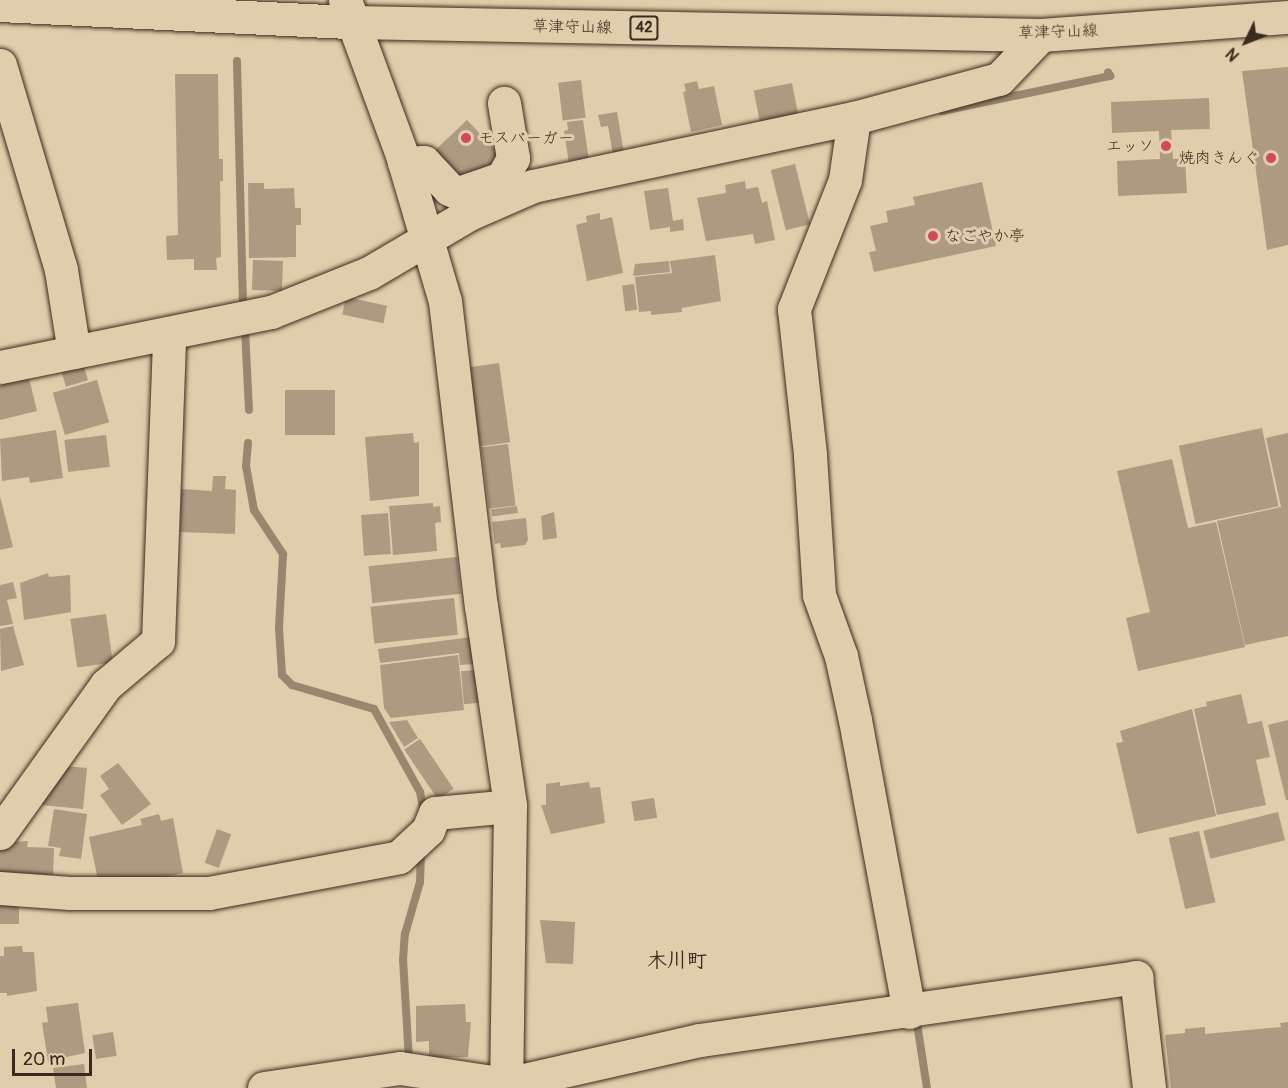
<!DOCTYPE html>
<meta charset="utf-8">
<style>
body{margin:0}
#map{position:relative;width:1288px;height:1088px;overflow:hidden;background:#e0cdab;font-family:Pangolin,"Klee One",sans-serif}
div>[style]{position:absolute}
.stream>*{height:8px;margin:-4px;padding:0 4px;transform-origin:4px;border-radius:4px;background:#98876e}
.building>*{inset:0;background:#ad9a80;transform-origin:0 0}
.roads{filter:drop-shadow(0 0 2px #3b2a1e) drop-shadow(0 0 2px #3b2a1e)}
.minor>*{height:33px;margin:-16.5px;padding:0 16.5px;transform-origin:16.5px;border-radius:16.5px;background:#e0cdab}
.major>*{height:33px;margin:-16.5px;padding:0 16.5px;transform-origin:16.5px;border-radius:16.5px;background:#e0cdab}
.dots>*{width:16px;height:16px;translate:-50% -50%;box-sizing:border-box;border:3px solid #e0cdab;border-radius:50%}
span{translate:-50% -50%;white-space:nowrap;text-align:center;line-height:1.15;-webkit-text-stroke:6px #e0cdab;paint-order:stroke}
.shield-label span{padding:2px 4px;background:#e0cdab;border:2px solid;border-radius:4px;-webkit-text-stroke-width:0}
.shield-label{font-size:15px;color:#3b2a1e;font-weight:700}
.street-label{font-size:16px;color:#3b2a1e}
.poi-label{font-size:16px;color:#3b2a1e}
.left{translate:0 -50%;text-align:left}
.right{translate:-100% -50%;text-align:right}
.quarter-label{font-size:20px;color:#3b2a1e;font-weight:700}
.north{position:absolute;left:1216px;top:12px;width:60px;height:60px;-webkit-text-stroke:4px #e0cdab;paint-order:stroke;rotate:227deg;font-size:16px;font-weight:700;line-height:24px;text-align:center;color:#3b2a1e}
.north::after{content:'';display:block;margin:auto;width:21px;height:27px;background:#3b2a1e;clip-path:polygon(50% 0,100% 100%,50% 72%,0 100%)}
.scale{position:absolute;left:12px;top:1049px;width:80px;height:27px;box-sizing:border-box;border:3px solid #3b2a1e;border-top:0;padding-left:8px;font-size:18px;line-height:21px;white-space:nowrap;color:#3b2a1e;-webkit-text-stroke:4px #e0cdab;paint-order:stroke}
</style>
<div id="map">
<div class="stream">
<div style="left:237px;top:61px;width:242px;rotate:88.6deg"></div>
<div style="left:942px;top:111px;width:172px;rotate:-11.8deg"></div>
<div style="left:1110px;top:76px;width:4px;rotate:-117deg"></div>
<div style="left:245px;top:329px;width:81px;rotate:87.2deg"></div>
<div style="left:248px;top:443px;width:23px;rotate:95deg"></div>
<div style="left:246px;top:466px;width:45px;rotate:79.7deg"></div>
<div style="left:254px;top:510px;width:53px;rotate:56.6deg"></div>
<div style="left:283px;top:554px;width:74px;rotate:93.1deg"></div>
<div style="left:279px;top:628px;width:47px;rotate:86.3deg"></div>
<div style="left:282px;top:675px;width:14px;rotate:45deg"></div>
<div style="left:292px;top:685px;width:85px;rotate:16.3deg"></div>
<div style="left:374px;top:709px;width:95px;rotate:61deg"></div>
<div style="left:420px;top:792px;width:15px;rotate:79deg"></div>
<div style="left:916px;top:1017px;width:72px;rotate:81.2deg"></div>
<div style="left:409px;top:1060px;width:100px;rotate:-93.4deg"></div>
<div style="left:403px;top:960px;width:26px;rotate:-86deg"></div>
<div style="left:405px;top:934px;width:54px;rotate:-73.9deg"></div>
<div style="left:420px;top:882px;width:26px;rotate:-88deg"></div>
</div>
<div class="building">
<div style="clip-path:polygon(1288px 67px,1288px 245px,1267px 250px,1242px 71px)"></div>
<div style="clip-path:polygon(175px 74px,218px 74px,219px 159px,223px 159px,223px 181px,220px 181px,221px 257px,216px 258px,217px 270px,194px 270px,194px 259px,167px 260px,166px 236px,178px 235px)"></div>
<div style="left:581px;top:80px;width:38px;height:23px;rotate:83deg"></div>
<div style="clip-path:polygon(697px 81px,699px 89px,714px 86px,722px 125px,691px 132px,683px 92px,686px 91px,684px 84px)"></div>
<div style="left:792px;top:83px;width:33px;height:39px;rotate:79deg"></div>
<div style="clip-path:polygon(1209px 98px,1210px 129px,1171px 130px,1173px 159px,1185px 158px,1187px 193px,1118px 196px,1117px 161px,1160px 159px,1159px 131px,1112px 133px,1111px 102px)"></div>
<div style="clip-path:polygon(617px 112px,624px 153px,613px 155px,608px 126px,601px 127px,598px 115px)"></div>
<div style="clip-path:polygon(467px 120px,504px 159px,458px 186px,429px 156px)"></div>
<div style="clip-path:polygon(583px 120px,589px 161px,569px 164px,564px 131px,568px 130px,567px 122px)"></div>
<div style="left:795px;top:164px;width:62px;height:25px;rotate:76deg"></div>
<div style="clip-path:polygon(745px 181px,746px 189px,758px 187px,762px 203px,767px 201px,775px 240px,755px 244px,753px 234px,706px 241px,697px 198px,726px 193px,725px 185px)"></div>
<div style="clip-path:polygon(982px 182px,996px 246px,874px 272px,869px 252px,876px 251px,870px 226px,888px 222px,886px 211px,915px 205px,913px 197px)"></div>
<div style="clip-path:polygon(248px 183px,264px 183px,264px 189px,294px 188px,295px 208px,301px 208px,301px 225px,296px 225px,296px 257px,249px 258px)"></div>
<div style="clip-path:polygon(668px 188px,673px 221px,683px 219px,684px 230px,670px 232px,670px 227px,650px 230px,644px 191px)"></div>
<div style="clip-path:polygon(600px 213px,600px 220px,612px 217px,623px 273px,587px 281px,576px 225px,587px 222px,586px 216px)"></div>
<div style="clip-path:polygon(715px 255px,721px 301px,682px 308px,682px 312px,651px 315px,651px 311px,639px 312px,635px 277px,672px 273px,670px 261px)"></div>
<div style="left:253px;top:260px;width:30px;height:30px;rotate:2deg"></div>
<div style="clip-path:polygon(669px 261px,670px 272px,633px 276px,635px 264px)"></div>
<div style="left:634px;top:284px;width:26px;height:12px;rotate:83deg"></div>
<div style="left:346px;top:297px;width:42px;height:18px;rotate:12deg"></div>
<div style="left:83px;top:363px;width:18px;height:23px;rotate:74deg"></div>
<div style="left:499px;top:363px;width:80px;height:30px;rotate:82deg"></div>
<div style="clip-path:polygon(29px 378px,37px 411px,0 420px,0 385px)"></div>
<div style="left:97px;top:380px;width:44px;height:46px;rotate:74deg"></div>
<div style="left:285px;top:390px;width:50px;height:45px"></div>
<div style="left:1262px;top:428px;width:80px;height:85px;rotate:78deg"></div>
<div style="clip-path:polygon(56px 430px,63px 478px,30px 483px,29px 477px,2px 481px,0 439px)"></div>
<div style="clip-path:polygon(413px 433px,414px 443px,419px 442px,419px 496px,370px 501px,365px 437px)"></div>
<div style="clip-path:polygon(1288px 433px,1288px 636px,1245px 645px,1217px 521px,1281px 507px,1266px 438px)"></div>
<div style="left:106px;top:435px;width:32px;height:42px;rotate:83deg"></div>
<div style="left:508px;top:444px;width:62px;height:27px;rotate:83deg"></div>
<div style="clip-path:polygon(1172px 459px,1188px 528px,1216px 522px,1245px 647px,1138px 671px,1126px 618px,1150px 612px,1117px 471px)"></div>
<div style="clip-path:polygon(213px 476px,226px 476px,225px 489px,236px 490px,235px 534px,180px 532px,181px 489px,212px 491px)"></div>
<div style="clip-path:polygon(0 496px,13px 547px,0 550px)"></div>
<div style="clip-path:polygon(433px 503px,433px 507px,440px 506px,441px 522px,435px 523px,437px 551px,393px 555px,389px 506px)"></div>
<div style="left:517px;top:506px;width:7px;height:26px;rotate:82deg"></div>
<div style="clip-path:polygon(554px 512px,557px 538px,543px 540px,541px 516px)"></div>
<div style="left:388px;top:513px;width:41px;height:27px;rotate:86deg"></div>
<div style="clip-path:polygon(526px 518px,528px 540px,525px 545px,501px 548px,500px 543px,495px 544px,492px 522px)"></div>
<div style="left:457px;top:557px;width:37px;height:89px;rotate:84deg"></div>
<div style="clip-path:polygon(48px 573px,49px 577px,70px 575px,71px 612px,24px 620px,20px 583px)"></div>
<div style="clip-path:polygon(13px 582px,17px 598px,7px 600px,13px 624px,0 626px,0 585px)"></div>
<div style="left:454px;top:598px;width:37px;height:84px;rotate:84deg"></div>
<div style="left:106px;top:614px;width:49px;height:36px;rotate:82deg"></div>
<div style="clip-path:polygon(13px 626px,24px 665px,1px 671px,0 629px)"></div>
<div style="clip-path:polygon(472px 637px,475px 664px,460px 665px,459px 653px,380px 663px,378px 649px)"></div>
<div style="clip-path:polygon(458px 655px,464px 710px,391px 718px,384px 708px,380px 665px)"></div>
<div style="left:476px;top:670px;width:33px;height:15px;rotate:85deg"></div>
<div style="clip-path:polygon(1241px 694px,1248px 724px,1262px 721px,1270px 757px,1256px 760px,1266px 805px,1217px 815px,1194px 709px,1207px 706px,1206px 702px)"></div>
<div style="clip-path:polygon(1192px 709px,1216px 816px,1137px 834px,1116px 743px,1123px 742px,1120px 731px)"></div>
<div style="clip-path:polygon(407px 720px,418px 738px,404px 747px,389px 722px)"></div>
<div style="clip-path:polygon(1288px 720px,1288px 800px,1286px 800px,1268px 725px)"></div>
<div style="left:420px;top:739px;width:60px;height:19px;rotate:56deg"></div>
<div style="clip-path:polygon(118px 763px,151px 804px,122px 825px,100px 795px,109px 789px,100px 776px)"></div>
<div style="clip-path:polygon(54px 765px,87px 768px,83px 809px,41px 805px,44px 773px)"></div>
<div style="clip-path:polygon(560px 782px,560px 786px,589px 782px,590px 788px,600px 787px,605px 823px,551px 834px,541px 805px,546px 805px,546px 784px)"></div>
<div style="left:654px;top:798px;width:20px;height:23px;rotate:81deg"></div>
<div style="clip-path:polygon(54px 809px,87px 814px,81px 859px,59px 856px,61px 848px,48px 846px)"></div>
<div style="left:1278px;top:812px;width:29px;height:77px;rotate:76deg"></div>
<div style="clip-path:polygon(159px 814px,161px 821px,173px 818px,183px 873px,132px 885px,116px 885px,113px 876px,98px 880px,89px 837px,142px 825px,140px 819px)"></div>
<div style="left:217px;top:829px;width:15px;height:36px;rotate:20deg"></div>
<div style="left:1199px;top:831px;width:73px;height:31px;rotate:77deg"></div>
<div style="clip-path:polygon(28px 841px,27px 847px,54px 848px,53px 879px,0 877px,0 843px)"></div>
<div style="left:0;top:899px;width:19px;height:25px"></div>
<div style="clip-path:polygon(540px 920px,575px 922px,573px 964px,546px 963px)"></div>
<div style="clip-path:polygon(22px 946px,23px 952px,34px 952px,37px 991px,7px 996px,7px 993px,0 993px,0 956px,4px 956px,4px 947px)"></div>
<div style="clip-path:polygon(78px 1003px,85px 1053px,48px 1061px,42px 1023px,48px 1022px,46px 1007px)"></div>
<div style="clip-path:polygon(465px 1004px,466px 1022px,471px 1022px,468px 1057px,429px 1058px,429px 1041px,416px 1042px,416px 1006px)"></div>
<div style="clip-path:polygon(1288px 1022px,1288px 1088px,1171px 1088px,1165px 1035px,1185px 1033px,1185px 1029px,1205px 1027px,1205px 1034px,1281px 1027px,1280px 1023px)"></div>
<div style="left:113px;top:1032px;width:24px;height:21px;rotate:81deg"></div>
<div style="clip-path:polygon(84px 1064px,87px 1088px,56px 1088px,53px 1068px)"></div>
</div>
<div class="roads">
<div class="minor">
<div style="left:345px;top:0;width:165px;rotate:69.8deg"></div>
<div style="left:402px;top:155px;width:152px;rotate:73.6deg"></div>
<div style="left:445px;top:301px;width:307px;rotate:83.3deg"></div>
<div style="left:481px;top:606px;width:202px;rotate:81.7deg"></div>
<div style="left:510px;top:806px;width:282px;rotate:90.8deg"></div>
<div style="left:0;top:65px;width:214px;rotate:73.4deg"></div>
<div style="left:61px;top:270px;width:83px;rotate:81deg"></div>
<div style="left:854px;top:118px;width:63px;rotate:98.3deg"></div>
<div style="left:845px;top:180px;width:139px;rotate:111.6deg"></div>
<div style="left:794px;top:309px;width:147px;rotate:83.7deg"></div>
<div style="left:810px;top:455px;width:140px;rotate:86.3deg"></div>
<div style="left:819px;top:595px;width:65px;rotate:70.2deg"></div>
<div style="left:841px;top:656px;width:66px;rotate:77.7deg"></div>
<div style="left:855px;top:720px;width:297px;rotate:79.5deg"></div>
<div style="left:404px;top:163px;width:20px;rotate:-3deg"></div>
<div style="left:424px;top:162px;width:37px;rotate:47deg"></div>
<div style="left:449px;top:189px;width:10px;rotate:24deg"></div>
<div style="left:458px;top:193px;width:46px;rotate:-18.8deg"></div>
<div style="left:502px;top:178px;width:23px;rotate:-61deg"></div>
<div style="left:513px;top:158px;width:56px;rotate:-99.3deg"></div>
<div style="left:0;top:367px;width:277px;rotate:-11.5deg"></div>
<div style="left:271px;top:312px;width:105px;rotate:-21.7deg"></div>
<div style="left:369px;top:273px;width:118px;rotate:-30.5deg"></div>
<div style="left:471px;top:213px;width:68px;rotate:-23.5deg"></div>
<div style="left:533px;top:186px;width:328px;rotate:-12deg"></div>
<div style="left:854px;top:118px;width:150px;rotate:-15.1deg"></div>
<div style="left:999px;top:79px;width:61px;rotate:-46.3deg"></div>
<div style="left:0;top:833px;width:182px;rotate:-54.4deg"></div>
<div style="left:106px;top:685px;width:68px;rotate:-40.2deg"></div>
<div style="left:158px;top:641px;width:305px;rotate:-87.9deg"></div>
<div style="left:0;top:888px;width:70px;rotate:4.1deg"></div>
<div style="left:70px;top:893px;width:139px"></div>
<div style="left:209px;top:893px;width:193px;rotate:-10.7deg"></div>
<div style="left:399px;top:857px;width:40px;rotate:-43deg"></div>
<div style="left:428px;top:830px;width:18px;rotate:-68deg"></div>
<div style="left:435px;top:813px;width:75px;rotate:-5.3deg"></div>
<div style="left:264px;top:1088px;width:137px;rotate:-8.4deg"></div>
<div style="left:400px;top:1068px;width:107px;rotate:8.6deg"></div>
<div style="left:506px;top:1084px;width:199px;rotate:-12.8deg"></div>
<div style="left:700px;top:1040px;width:441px;rotate:-8.2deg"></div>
<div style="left:1136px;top:977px;width:112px;rotate:83.3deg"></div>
</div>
<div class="major">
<div style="left:0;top:5px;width:353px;rotate:2.8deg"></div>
<div style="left:353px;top:22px;width:688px;rotate:1.08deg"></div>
<div style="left:1041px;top:35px;width:248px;rotate:-4.2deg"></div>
</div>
</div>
<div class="dots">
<div style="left:466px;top:138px;background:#d1495b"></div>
<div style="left:1166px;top:146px;background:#d1495b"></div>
<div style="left:1271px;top:158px;background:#d1495b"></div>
<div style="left:933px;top:236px;background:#d1495b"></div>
</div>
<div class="shield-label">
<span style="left:644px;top:28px">42</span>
</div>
<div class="street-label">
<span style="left:572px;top:27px;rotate:1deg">草津守山線</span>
<span style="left:1058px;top:32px;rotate:-2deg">草津守山線</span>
</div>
<div class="poi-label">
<span class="left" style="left:478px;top:138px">モスバーガー</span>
<span class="right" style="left:1154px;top:146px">エッソ</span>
<span class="right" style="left:1259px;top:158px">焼肉きんぐ</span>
<span class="left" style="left:945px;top:236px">なごやか亭</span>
</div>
<div class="quarter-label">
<span style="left:677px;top:960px">木川町</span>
</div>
<div class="north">N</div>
<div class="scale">20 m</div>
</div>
